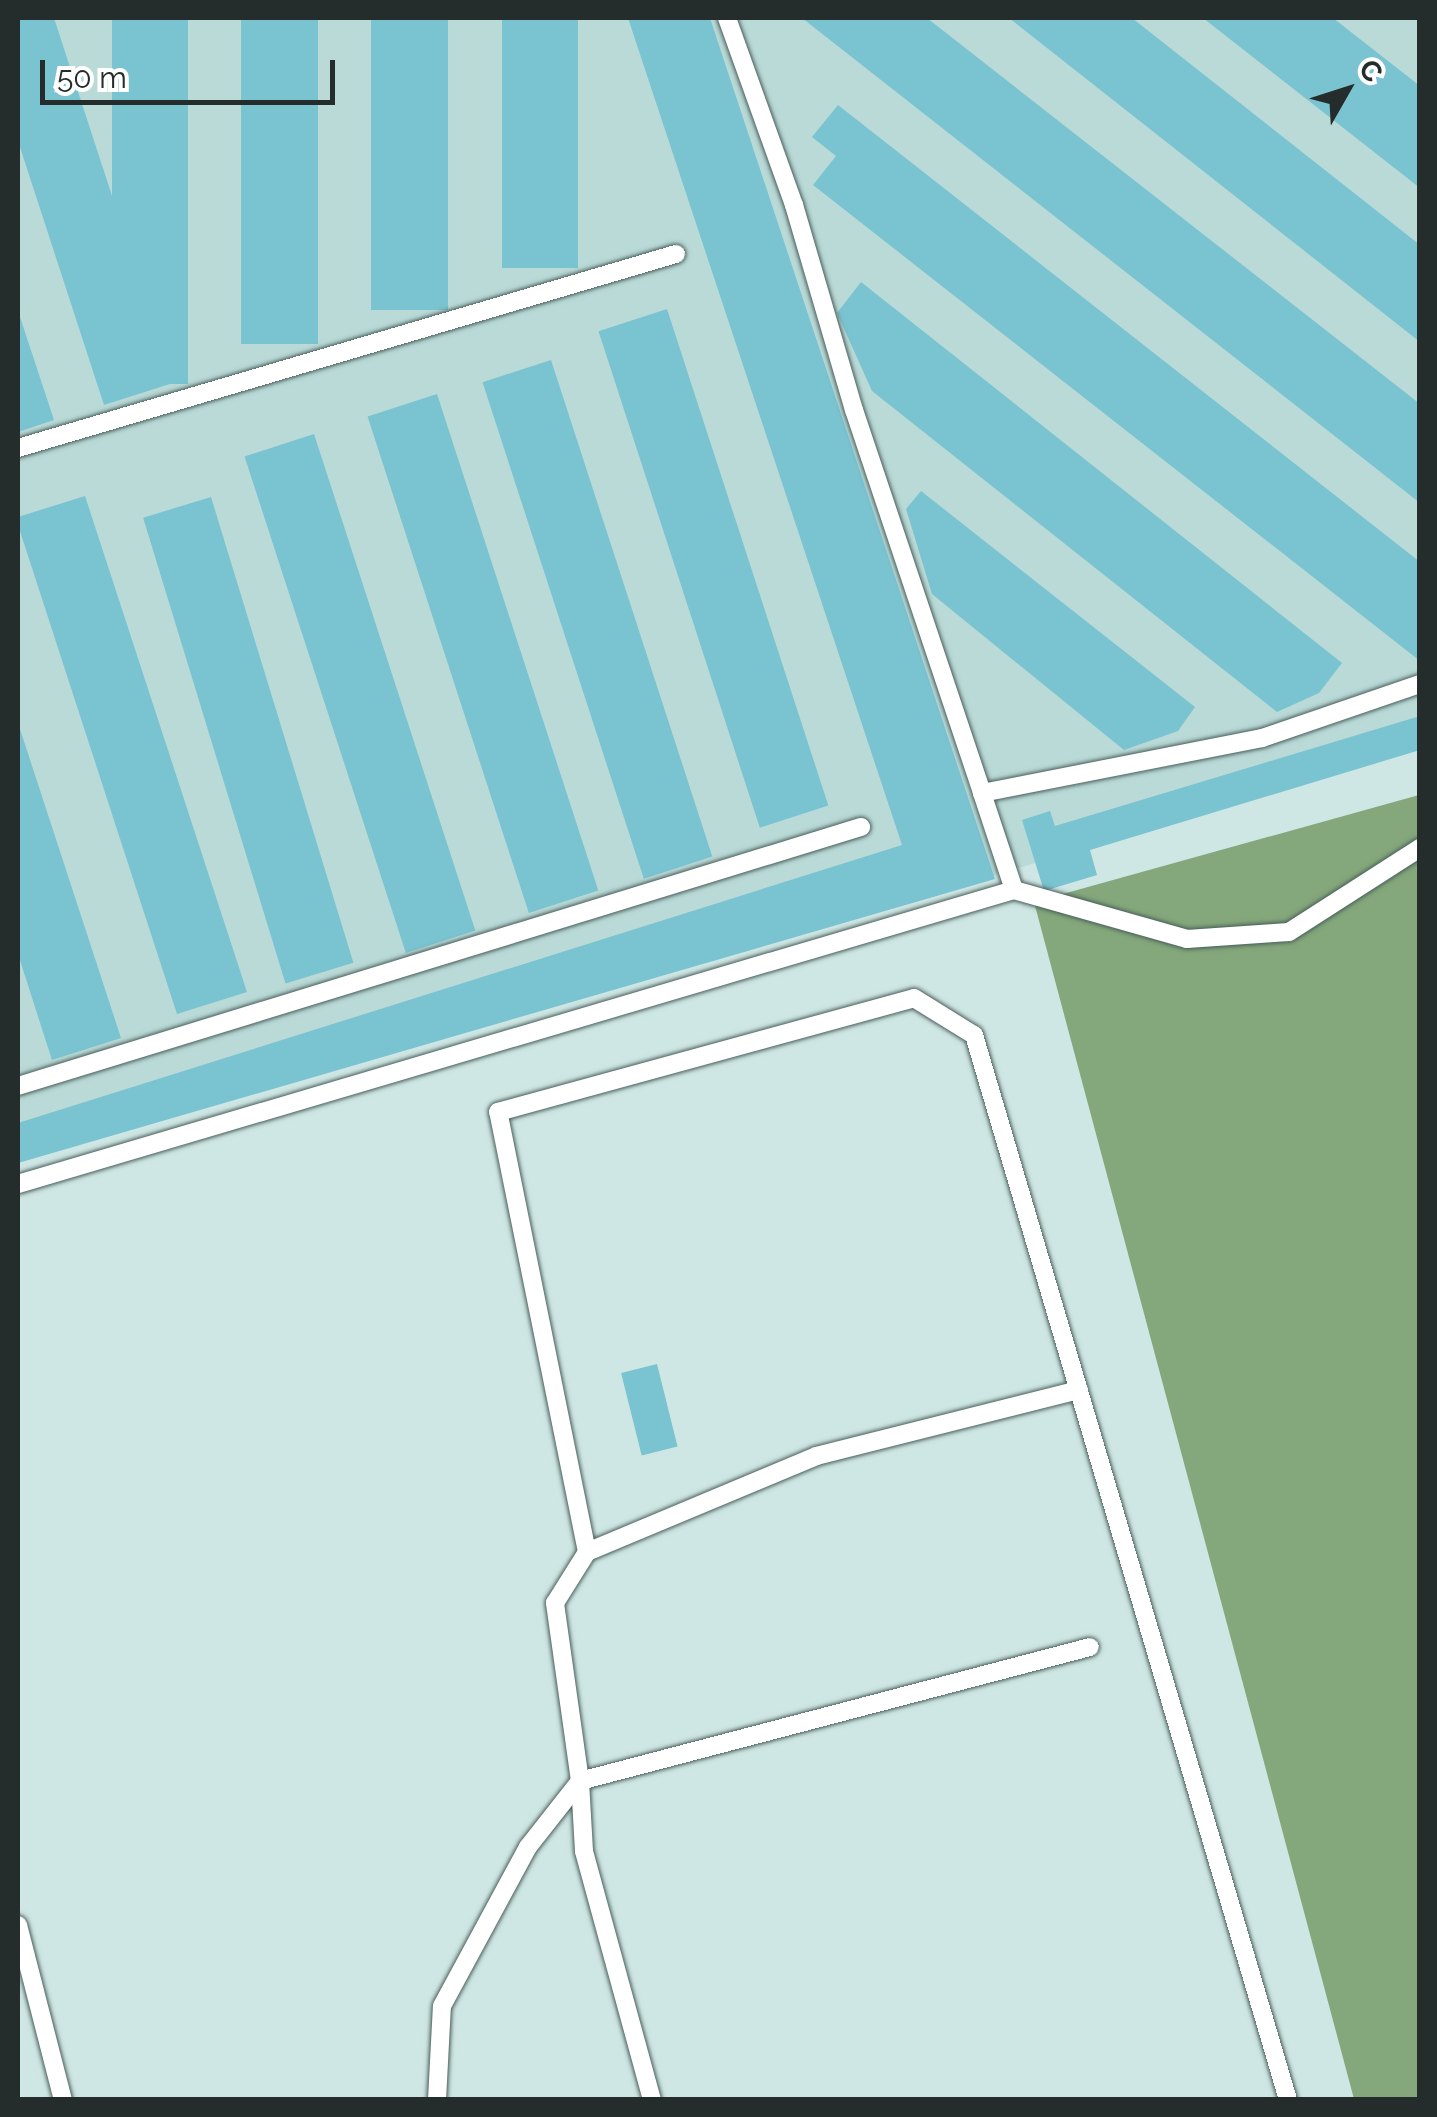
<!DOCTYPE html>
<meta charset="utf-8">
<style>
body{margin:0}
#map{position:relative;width:1437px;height:2117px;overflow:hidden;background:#cfe7e4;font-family:Raleway,sans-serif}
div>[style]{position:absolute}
.built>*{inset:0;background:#badad7}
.forest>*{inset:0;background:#84a87b}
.building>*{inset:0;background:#7ac3d1;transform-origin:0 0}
.roads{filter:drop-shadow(0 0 2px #495e5b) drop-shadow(0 0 2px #495e5b)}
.service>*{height:18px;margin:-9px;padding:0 9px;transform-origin:9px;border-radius:9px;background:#fff}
span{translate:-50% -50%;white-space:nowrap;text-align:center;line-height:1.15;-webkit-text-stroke:9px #fff;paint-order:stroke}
.frame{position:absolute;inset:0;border:20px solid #242d2c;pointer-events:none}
.north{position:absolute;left:1297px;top:40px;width:100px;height:100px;-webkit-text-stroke:8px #fff;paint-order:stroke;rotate:51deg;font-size:28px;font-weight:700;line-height:40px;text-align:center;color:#242d2c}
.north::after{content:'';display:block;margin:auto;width:35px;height:45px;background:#242d2c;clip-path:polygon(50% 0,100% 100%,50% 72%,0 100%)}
.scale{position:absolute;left:40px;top:60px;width:295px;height:45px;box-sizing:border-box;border:5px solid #242d2c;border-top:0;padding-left:12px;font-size:30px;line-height:35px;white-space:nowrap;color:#242d2c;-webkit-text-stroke:8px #fff;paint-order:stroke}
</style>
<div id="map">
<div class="built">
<div style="clip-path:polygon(18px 18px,1419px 18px,1419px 750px,18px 1163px)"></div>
</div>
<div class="forest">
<div style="clip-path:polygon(1419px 795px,1419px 2099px,1354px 2099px,1034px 902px)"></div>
</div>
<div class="building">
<div style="clip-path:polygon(18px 18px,54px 18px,173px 383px,104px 405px,18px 141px)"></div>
<div style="left:112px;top:18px;width:76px;height:366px"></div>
<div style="left:241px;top:18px;width:77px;height:326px"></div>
<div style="left:371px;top:18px;width:77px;height:292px"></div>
<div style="left:502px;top:18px;width:76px;height:250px"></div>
<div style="clip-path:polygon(628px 18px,710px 18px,995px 879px,18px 1163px,18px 1123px,902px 845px)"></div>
<div style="clip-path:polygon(802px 18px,927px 18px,1420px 404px,1420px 503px)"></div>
<div style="clip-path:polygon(1009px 18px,1132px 18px,1420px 245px,1420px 342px)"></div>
<div style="clip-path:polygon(1203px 18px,1333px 18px,1420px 86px,1420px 188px)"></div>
<div style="clip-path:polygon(838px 105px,1420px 562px,1420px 661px,813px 185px,836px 156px,812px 137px)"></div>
<div style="clip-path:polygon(861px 282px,1342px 663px,1319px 693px,1277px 712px,872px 391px,837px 313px)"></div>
<div style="left:667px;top:309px;width:522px;height:72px;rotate:72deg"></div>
<div style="clip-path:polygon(18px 311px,54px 420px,18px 432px)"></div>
<div style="left:551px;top:360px;width:522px;height:72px;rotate:72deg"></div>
<div style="left:437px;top:394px;width:522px;height:73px;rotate:72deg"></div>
<div style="left:314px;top:434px;width:522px;height:73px;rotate:72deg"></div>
<div style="clip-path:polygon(921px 491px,1195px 707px,1178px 731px,1124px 750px,932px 594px,906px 509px)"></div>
<div style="clip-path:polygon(85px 496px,247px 992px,177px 1014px,18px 525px,18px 517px)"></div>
<div style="left:211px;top:497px;width:487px;height:71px;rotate:73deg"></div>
<div style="clip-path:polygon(1420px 716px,1420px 750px,1090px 850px,1097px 875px,1044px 891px,1022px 820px,1050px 811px,1055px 826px)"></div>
<div style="clip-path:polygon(18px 723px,121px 1038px,52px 1060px,18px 954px)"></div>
<div style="left:657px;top:1364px;width:85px;height:37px;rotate:76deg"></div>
</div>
<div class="roads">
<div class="service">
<div style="left:727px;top:18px;width:199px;rotate:70.3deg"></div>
<div style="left:794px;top:205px;width:214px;rotate:73.7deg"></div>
<div style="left:854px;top:410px;width:404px;rotate:71.5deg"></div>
<div style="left:982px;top:793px;width:285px;rotate:-11.1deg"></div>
<div style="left:1262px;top:738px;width:167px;rotate:-18.9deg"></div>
<div style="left:18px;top:448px;width:686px;rotate:-16.43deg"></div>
<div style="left:982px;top:793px;width:102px;rotate:71.7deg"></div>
<div style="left:18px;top:1086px;width:882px;rotate:-17.08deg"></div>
<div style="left:18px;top:1184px;width:1038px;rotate:-16.45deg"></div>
<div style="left:1014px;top:890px;width:180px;rotate:15.8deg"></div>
<div style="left:1187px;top:939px;width:102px;rotate:-3.9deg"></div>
<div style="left:1289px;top:932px;width:156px;rotate:-32.7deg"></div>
<div style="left:587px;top:1552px;width:248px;rotate:-22.7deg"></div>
<div style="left:816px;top:1456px;width:271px;rotate:-14.1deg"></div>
<div style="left:18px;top:1925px;width:181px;rotate:75.6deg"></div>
<div style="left:437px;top:2100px;width:94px;rotate:-87deg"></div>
<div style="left:442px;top:2006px;width:181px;rotate:-61.6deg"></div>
<div style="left:528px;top:1847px;width:84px;rotate:-51.8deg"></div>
<div style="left:580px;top:1781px;width:180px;rotate:-98deg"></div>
<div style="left:555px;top:1603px;width:60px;rotate:-57.9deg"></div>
<div style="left:587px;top:1552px;width:449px;rotate:-101.4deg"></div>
<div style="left:498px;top:1112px;width:431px;rotate:-15.3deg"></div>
<div style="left:914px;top:998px;width:70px;rotate:31.7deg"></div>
<div style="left:974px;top:1035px;width:1110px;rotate:73.57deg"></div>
<div style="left:652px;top:2100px;width:258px;rotate:-105.3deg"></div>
<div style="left:584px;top:1851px;width:70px;rotate:-93.3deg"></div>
<div style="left:580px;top:1781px;width:527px;rotate:-14.72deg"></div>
</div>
</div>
<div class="frame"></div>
<div class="north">С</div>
<div class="scale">50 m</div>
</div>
